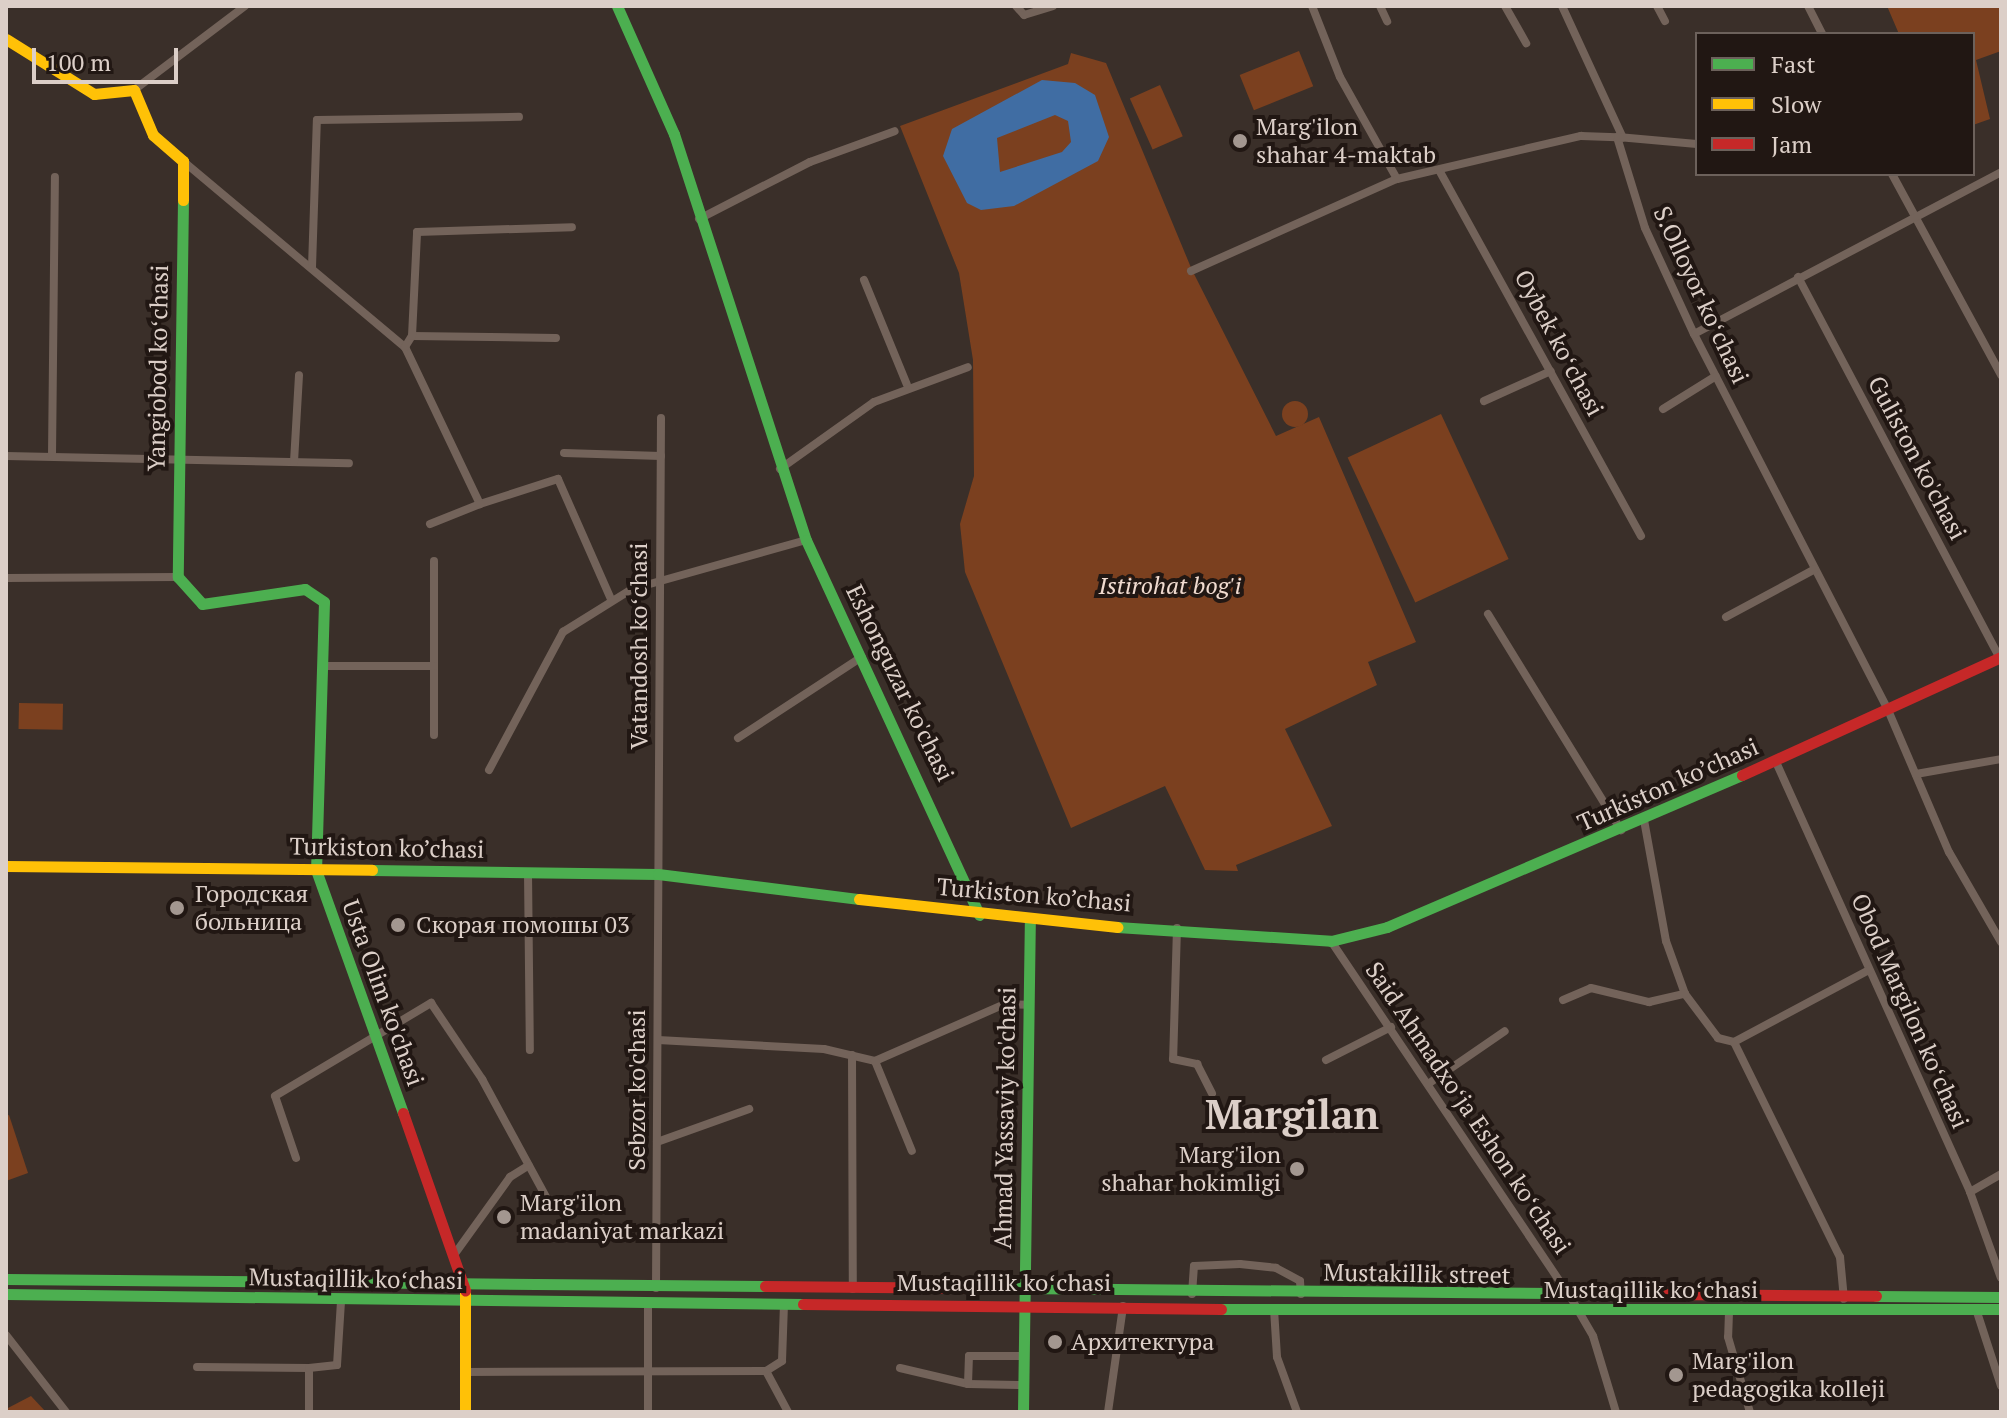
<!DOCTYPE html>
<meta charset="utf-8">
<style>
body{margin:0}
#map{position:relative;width:2007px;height:1418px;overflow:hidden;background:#3a2f29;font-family:"PT Serif",serif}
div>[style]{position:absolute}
.green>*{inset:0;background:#7b401f;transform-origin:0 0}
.round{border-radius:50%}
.water>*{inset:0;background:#406da3}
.street>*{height:8px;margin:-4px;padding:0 4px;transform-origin:4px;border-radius:4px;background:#73635a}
.fast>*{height:11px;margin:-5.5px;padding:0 5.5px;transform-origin:5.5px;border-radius:5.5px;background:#4caf50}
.slow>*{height:11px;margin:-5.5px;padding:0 5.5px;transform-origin:5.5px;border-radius:5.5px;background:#ffc107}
.jam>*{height:11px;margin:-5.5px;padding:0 5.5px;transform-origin:5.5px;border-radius:5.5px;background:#c62828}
.dots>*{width:22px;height:22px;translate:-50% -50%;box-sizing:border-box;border:4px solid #211713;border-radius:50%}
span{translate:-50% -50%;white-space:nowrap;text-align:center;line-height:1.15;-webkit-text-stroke:8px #211713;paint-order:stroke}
.poi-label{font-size:24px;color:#dccfc8}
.left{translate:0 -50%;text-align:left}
.right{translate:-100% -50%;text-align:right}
.street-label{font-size:24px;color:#dccfc8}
.park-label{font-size:24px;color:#f0dbd0;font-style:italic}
.town-label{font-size:40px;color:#dccfc8;font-weight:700}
.frame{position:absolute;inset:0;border:8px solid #dccfc8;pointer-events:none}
.legend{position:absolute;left:1695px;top:32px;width:280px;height:144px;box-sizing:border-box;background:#211713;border:2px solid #6c615b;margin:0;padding:10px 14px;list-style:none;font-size:24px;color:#dccfc8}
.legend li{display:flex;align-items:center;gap:16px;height:40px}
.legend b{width:40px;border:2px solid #6c615b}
.scale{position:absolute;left:32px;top:48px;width:146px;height:36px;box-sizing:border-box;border:4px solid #dccfc8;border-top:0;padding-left:10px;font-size:24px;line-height:28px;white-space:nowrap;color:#dccfc8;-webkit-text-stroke:6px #211713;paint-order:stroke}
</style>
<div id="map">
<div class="green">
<div style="clip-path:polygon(1887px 6px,2001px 6px,2001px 51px,1976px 60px,1990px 119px,1973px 125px,1973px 34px,1899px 34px)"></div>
<div style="left:1299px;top:51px;width:38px;height:64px;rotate:68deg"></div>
<div style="clip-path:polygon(1071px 53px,1106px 63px,1192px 270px,1276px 436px,1319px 417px,1416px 642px,1368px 662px,1377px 685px,1285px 729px,1332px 826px,1236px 865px,1238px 871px,1205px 870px,1165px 786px,1071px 828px,965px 572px,960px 524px,974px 476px,973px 360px,959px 273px,900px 126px,1068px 64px)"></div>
<div style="left:1160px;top:85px;width:56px;height:33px;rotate:66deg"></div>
<div class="round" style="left:1282px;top:401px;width:26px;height:26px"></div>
<div style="left:1441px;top:414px;width:160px;height:103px;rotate:65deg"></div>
<div style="left:19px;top:703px;width:44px;height:26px;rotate:1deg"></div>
<div style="clip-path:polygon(9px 1115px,28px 1173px,6px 1181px,6px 1116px)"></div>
<div style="clip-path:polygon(31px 1396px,46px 1412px,6px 1412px,6px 1409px)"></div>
</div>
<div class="water">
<div style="clip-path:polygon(evenodd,1042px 80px,1075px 83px,1095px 95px,1109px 137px,1098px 161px,1014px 206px,981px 210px,967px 203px,943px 156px,952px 129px,1042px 80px,1055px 115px,1068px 121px,1071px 142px,1062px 152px,1000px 172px,997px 138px,1055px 115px)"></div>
</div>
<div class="street">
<div style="left:1016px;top:6px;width:12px;rotate:48deg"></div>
<div style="left:1024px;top:15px;width:30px;rotate:-17deg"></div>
<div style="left:1312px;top:6px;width:76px;rotate:68.5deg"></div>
<div style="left:1340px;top:77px;width:117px;rotate:60.8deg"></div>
<div style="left:1397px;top:179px;width:189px;rotate:-13.2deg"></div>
<div style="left:1581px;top:136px;width:36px;rotate:2deg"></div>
<div style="left:1617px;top:137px;width:95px;rotate:72.9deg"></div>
<div style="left:1645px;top:228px;width:117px;rotate:65.2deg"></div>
<div style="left:1694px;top:334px;width:423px;rotate:62.7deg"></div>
<div style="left:1888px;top:710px;width:155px;rotate:66.8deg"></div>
<div style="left:1949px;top:852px;width:104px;rotate:60deg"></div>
<div style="left:1380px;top:6px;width:17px;rotate:65deg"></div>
<div style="left:1505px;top:6px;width:43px;rotate:60.4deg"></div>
<div style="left:1562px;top:6px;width:145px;rotate:65.2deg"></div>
<div style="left:1657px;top:6px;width:17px;rotate:62deg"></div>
<div style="left:1808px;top:6px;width:31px;rotate:63deg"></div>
<div style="left:134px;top:90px;width:139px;rotate:-37.1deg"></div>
<div style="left:1618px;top:137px;width:79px;rotate:5.1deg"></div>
<div style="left:183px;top:161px;width:290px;rotate:40deg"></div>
<div style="left:405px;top:347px;width:174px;rotate:64.5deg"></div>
<div style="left:480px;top:504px;width:82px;rotate:-17.8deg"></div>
<div style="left:558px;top:479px;width:131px;rotate:66.2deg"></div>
<div style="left:1439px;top:170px;width:418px;rotate:61.1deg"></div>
<div style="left:1892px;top:174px;width:229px;rotate:61.5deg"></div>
<div style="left:699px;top:219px;width:125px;rotate:-27.2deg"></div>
<div style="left:810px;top:162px;width:90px;rotate:-20deg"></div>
<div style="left:312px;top:267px;width:147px;rotate:-88.1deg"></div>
<div style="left:317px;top:120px;width:202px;rotate:-0.9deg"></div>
<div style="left:1191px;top:271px;width:226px;rotate:-24.1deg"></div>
<div style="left:1798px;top:277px;width:431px;rotate:62.1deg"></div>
<div style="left:864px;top:280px;width:113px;rotate:67.7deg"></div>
<div style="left:1694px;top:334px;width:347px;rotate:-27.8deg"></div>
<div style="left:412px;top:336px;width:144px;rotate:0.8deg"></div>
<div style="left:405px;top:347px;width:13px;rotate:-58deg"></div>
<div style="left:412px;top:336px;width:104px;rotate:-87.2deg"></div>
<div style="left:417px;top:232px;width:155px;rotate:-1.8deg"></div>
<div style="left:1484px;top:401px;width:73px;rotate:-24.1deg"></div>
<div style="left:1663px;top:409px;width:62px;rotate:-31.9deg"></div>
<div style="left:564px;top:453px;width:97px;rotate:1.8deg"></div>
<div style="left:6px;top:456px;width:343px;rotate:1.2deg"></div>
<div style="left:52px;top:456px;width:279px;rotate:-89.4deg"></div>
<div style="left:294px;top:462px;width:87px;rotate:-86.7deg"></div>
<div style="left:780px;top:469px;width:115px;rotate:-35.5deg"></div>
<div style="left:874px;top:402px;width:100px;rotate:-20.4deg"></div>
<div style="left:430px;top:524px;width:54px;rotate:-21.8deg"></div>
<div style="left:434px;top:561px;width:174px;rotate:90deg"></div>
<div style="left:6px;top:578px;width:172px;rotate:-0.3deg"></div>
<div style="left:1488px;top:614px;width:254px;rotate:58.4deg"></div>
<div style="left:1726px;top:617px;width:101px;rotate:-28.3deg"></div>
<div style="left:323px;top:666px;width:111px"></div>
<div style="left:738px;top:738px;width:148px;rotate:-33.2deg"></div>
<div style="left:1776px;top:762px;width:472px;rotate:65.7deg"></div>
<div style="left:1970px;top:1192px;width:91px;rotate:70.2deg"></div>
<div style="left:489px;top:770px;width:157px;rotate:-61.8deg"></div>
<div style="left:563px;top:632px;width:81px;rotate:-31.9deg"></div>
<div style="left:632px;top:589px;width:181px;rotate:-15.7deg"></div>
<div style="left:1916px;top:774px;width:86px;rotate:-10deg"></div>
<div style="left:1644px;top:820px;width:123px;rotate:79.7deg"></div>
<div style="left:1666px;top:941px;width:56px;rotate:70.3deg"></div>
<div style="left:1685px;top:994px;width:55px;rotate:53.1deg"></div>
<div style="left:1718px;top:1038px;width:16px;rotate:14deg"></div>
<div style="left:1734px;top:1042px;width:240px;rotate:63.8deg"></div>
<div style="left:1840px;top:1257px;width:42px;rotate:84.6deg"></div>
<div style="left:528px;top:872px;width:178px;rotate:89.4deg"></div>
<div style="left:1177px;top:928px;width:131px;rotate:91.7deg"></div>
<div style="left:1173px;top:1059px;width:25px;rotate:12deg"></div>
<div style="left:1197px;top:1064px;width:33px;rotate:63deg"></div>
<div style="left:1331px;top:941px;width:430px;rotate:56.1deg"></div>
<div style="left:1571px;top:1298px;width:44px;rotate:59.9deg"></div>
<div style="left:1593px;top:1336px;width:79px;rotate:73.2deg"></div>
<div style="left:1563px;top:1000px;width:30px;rotate:-23deg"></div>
<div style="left:1591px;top:988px;width:60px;rotate:13.6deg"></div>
<div style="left:1649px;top:1002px;width:37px;rotate:-13deg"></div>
<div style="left:658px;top:1040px;width:166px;rotate:3.1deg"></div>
<div style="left:824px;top:1049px;width:52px;rotate:13.2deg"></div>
<div style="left:875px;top:1061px;width:142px;rotate:-23.7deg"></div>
<div style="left:1005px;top:1004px;width:24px;rotate:2deg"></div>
<div style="left:1734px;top:1042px;width:153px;rotate:-28.1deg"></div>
<div style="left:852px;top:1055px;width:234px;rotate:89.8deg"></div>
<div style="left:1326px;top:1060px;width:73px;rotate:-26.9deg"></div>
<div style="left:875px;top:1061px;width:97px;rotate:67.7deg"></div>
<div style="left:1428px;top:1084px;width:93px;rotate:-34.5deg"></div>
<div style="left:657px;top:1142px;width:98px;rotate:-19.7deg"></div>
<div style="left:296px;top:1158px;width:65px;rotate:-108.7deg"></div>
<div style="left:275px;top:1096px;width:182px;rotate:-30.8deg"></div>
<div style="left:431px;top:1003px;width:92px;rotate:56.1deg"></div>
<div style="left:482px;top:1079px;width:147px;rotate:61.5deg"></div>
<div style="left:1970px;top:1192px;width:36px;rotate:-30deg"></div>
<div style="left:454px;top:1255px;width:96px;rotate:-54.3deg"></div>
<div style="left:510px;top:1177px;width:22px;rotate:-32deg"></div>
<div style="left:656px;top:1288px;width:870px;rotate:-89.67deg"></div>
<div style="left:1192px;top:1294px;width:28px;rotate:-86deg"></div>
<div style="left:1194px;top:1266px;width:46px;rotate:-2.5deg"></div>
<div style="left:1240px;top:1264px;width:36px;rotate:6deg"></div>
<div style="left:1276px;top:1268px;width:27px;rotate:28deg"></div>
<div style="left:1300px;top:1281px;width:13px;rotate:86deg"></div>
<div style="left:784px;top:1304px;width:57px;rotate:92deg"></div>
<div style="left:782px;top:1361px;width:19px;rotate:148deg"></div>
<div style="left:766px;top:1371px;width:47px;rotate:61.8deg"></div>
<div style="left:1274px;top:1309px;width:48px;rotate:86.4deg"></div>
<div style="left:1277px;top:1357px;width:59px;rotate:70deg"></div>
<div style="left:1976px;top:1309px;width:81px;rotate:72deg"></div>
<div style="left:1729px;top:1312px;width:25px;rotate:92deg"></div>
<div style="left:1728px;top:1337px;width:78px;rotate:73.7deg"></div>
<div style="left:6px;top:1335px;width:98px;rotate:52.1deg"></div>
<div style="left:197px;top:1367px;width:112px;rotate:0.5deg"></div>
<div style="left:900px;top:1368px;width:70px;rotate:13.2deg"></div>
<div style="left:465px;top:1372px;width:301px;rotate:-0.2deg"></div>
<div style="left:1023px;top:1385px;width:55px;rotate:-179deg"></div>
<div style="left:968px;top:1384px;width:28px;rotate:-88deg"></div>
<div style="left:969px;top:1356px;width:55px"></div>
<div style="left:309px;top:1412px;width:44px;rotate:-90deg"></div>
<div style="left:309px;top:1368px;width:28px;rotate:-6deg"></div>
<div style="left:337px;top:1365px;width:63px;rotate:-86.4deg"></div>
<div style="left:648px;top:1412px;width:109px;rotate:-90deg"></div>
<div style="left:1108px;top:1412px;width:107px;rotate:-81.9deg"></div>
</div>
<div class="fast">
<div style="left:617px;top:6px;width:140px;rotate:66deg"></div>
<div style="left:674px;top:134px;width:427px;rotate:72deg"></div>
<div style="left:806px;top:540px;width:413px;rotate:65.2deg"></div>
<div style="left:183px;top:200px;width:377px;rotate:90.8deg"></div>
<div style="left:178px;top:577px;width:36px;rotate:48deg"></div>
<div style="left:202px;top:604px;width:104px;rotate:-8.3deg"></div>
<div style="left:305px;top:589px;width:23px;rotate:34deg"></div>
<div style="left:324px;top:602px;width:268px;rotate:91.7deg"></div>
<div style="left:316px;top:870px;width:258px;rotate:70.3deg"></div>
<div style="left:372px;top:870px;width:286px;rotate:0.8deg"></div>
<div style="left:658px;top:874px;width:203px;rotate:7.1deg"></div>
<div style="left:1117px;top:927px;width:214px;rotate:3.7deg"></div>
<div style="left:1331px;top:941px;width:58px;rotate:-14deg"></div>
<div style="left:1387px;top:927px;width:386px;rotate:-23.2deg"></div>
<div style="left:6px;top:1279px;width:759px;rotate:0.53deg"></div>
<div style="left:1009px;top:1288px;width:546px;rotate:0.52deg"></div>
<div style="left:6px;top:1294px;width:797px;rotate:0.72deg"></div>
<div style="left:1876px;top:1296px;width:125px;rotate:0.5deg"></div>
<div style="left:1221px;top:1309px;width:780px"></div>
<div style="left:1023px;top:1412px;width:491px;rotate:-89.2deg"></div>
</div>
<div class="slow">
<div style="left:6px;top:39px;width:104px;rotate:32deg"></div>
<div style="left:94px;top:94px;width:40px;rotate:-5.7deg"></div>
<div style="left:134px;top:90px;width:49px;rotate:67.1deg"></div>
<div style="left:153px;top:135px;width:40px;rotate:41deg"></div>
<div style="left:183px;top:161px;width:39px;rotate:90deg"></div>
<div style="left:6px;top:866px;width:366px;rotate:0.6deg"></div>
<div style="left:859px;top:899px;width:260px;rotate:6.2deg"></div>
<div style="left:465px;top:1290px;width:122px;rotate:90deg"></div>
</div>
<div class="jam">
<div style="left:1742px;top:775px;width:285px;rotate:-24.5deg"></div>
<div style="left:403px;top:1113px;width:188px;rotate:70.7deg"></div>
<div style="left:765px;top:1286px;width:244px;rotate:0.5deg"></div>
<div style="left:1555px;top:1293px;width:321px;rotate:0.5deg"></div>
<div style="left:803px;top:1304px;width:418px;rotate:0.7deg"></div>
</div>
<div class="dots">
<div style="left:1240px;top:141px;background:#a39790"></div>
<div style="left:177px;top:908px;background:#a39790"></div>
<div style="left:398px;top:925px;background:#a39790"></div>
<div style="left:1297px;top:1169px;background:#a39790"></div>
<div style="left:504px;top:1217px;background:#a39790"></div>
<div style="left:1055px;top:1342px;background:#a39790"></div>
<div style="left:1676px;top:1375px;background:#a39790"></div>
</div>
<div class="poi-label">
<span class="left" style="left:1256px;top:141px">Marg'ilon<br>shahar 4-maktab</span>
<span class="left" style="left:195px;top:908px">Городская<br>больница</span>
<span class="left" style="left:416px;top:925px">Скорая помошы 03</span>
<span class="right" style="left:1281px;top:1169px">Marg'ilon<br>shahar hokimligi</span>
<span class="left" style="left:520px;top:1217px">Marg'ilon<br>madaniyat markazi</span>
<span class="left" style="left:1071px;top:1342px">Архитектура</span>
<span class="left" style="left:1692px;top:1375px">Marg'ilon<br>pedagogika kolleji</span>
</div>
<div class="street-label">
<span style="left:1701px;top:295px;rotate:65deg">S.Olloyor koʻchasi</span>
<span style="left:1559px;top:343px;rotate:62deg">Oybek koʻchasi</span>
<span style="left:158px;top:368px;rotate:-89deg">Yangiobod koʻchasi</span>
<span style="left:1917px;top:458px;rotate:62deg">Guliston ko'chasi</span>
<span style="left:639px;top:646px;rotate:-90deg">Vatandosh koʻchasi</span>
<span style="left:900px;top:683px;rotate:64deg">Eshonguzar ko'chasi</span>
<span style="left:1668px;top:785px;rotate:-24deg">Turkiston ko’chasi</span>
<span style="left:387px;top:848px;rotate:1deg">Turkiston ko’chasi</span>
<span style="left:1034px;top:895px;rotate:5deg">Turkiston ko’chasi</span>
<span style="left:383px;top:993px;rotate:70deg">Usta Olim ko'chasi</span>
<span style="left:1910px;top:1011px;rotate:66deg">Obod Margilon koʻchasi</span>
<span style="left:637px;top:1090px;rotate:-90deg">Sebzor ko'chasi</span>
<span style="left:1468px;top:1108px;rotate:56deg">Said Ahmadxoʻja Eshon koʻchasi</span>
<span style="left:1005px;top:1118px;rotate:-89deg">Ahmad Yassaviy ko'chasi</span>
<span style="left:1417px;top:1274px;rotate:1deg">Mustakillik street</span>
<span style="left:356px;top:1279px;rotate:1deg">Mustaqillik koʻchasi</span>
<span style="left:1004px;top:1283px">Mustaqillik koʻchasi</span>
<span style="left:1651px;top:1290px">Mustaqillik koʻchasi</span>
</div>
<div class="park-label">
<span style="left:1170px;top:586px">Istirohat bog'i</span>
</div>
<div class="town-label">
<span style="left:1292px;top:1114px">Margilan</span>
</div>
<div class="frame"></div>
<ul class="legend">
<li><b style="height:10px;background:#4caf50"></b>Fast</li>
<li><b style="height:10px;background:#ffc107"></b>Slow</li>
<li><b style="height:10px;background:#c62828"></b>Jam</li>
</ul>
<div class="scale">100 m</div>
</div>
